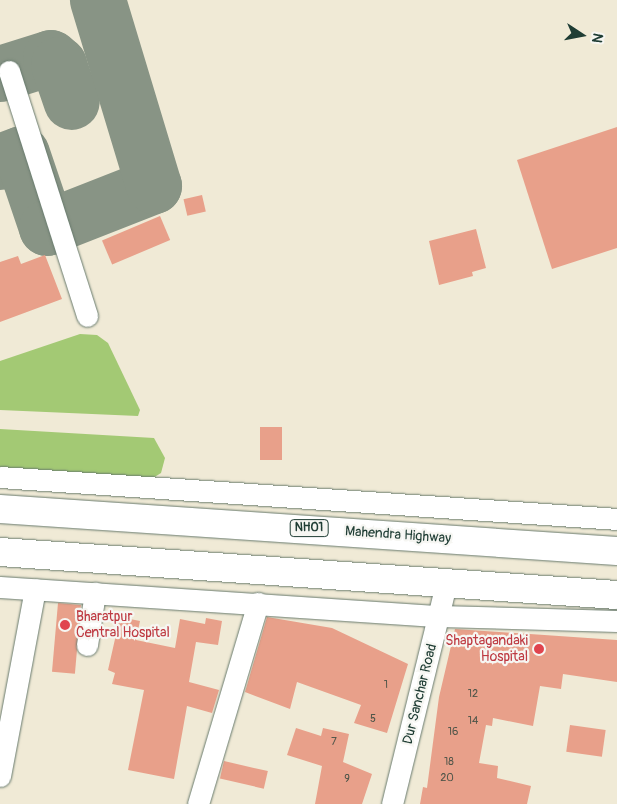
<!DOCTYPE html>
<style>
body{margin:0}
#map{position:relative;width:617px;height:804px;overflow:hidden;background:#f0ead6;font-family:Pangolin,sans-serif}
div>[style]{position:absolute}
.green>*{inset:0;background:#a3c974;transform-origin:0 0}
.taxiway>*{height:56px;margin:-28px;padding:0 28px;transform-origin:28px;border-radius:28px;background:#889485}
.building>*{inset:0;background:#e8a08a;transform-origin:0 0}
.roads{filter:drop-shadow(0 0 1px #687a6d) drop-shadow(0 0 1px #687a6d)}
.minor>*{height:21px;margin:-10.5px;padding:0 10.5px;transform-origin:10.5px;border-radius:10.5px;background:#fff}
.highway>*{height:28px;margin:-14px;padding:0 14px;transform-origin:14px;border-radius:14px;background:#fff}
.dots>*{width:14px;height:14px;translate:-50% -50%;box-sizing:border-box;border:2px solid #f6f6f2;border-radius:50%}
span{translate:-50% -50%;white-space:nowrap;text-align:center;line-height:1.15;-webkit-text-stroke:4.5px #f6f6f2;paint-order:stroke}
.number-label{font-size:11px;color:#51564a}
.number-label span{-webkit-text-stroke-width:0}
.shield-label span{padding:1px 4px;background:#f6f6f2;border:1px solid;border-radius:4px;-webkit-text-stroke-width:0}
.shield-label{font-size:12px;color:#1f3d34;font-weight:700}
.street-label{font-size:14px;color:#1f3d34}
.health-label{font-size:14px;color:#be3a42}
.left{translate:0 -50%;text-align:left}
.right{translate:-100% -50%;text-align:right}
.north{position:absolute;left:557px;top:10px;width:50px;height:50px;-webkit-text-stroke:4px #f6f6f2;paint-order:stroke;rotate:101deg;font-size:14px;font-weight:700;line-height:20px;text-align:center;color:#1f3d34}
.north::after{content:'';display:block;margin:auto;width:18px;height:22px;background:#1f3d34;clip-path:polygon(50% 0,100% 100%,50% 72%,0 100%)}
</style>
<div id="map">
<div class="green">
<div style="left:19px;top:168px;width:60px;height:15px;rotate:71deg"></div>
<div style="clip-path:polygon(80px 334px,97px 335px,108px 343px,140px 410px,138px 416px,0 410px,0 361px)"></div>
<div style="clip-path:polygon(0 429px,154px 438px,165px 458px,161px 473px,153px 478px,0 472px)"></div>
</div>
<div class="taxiway">
<div style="left:0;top:74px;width:53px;rotate:-17.4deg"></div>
<div style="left:51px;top:58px;width:11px;rotate:41deg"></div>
<div style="left:59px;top:65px;width:39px;rotate:71deg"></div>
<div style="left:0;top:162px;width:23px;rotate:-20deg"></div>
<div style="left:22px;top:154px;width:78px;rotate:71.3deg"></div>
<div style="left:47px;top:228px;width:115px;rotate:-21.4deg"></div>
<div style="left:154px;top:186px;width:194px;rotate:-106.8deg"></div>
</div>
<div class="building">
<div style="clip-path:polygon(617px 127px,617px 248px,552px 269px,517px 160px)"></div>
<div style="left:202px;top:195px;width:17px;height:19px;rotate:77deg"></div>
<div style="left:160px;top:216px;width:26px;height:63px;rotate:67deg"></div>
<div style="clip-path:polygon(476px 229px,486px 268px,472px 272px,473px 276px,439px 285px,429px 241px)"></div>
<div style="clip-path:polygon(45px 255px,62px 299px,0 322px,0 262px,18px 256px,21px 264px)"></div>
<div style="left:260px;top:427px;width:22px;height:33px"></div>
<div style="left:58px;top:603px;width:23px;height:69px;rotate:5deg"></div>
<div style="clip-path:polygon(120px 617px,140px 621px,136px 640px,175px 648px,180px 619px,205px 624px,206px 618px,222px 621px,218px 645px,196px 642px,189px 682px,219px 690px,212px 713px,187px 706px,174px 779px,128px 770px,144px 690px,112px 684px,115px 673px,108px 670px)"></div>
<div style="clip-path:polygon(267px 617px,332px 628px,408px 664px,387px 733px,354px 723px,361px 705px,297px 682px,290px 709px,245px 692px)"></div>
<div style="clip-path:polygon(455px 629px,617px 640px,617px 682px,563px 674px,561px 689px,540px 686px,533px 726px,493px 718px,492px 726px,486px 725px,479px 763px,498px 766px,497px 778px,531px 786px,527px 804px,420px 804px,423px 787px,427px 788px,439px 697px)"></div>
<div style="left:570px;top:725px;width:36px;height:27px;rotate:8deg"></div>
<div style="clip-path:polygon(296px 728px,321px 736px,323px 728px,349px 734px,343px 762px,372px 774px,362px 804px,315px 804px,322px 766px,287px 755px)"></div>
<div style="left:224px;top:761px;width:45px;height:18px;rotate:13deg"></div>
</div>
<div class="roads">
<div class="minor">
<div style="left:9px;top:71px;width:257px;rotate:72.3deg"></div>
<div style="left:0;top:477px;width:618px;rotate:3.89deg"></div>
<div style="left:0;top:587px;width:440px;rotate:3.8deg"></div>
<div style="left:439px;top:616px;width:178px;rotate:1.6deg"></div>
<div style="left:87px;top:645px;width:53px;rotate:-81.3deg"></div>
<div style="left:0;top:776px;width:190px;rotate:-79.4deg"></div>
<div style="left:198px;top:804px;width:210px;rotate:-73.4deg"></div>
<div style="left:392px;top:804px;width:227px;rotate:-76.2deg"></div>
</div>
<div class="highway">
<div style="left:0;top:509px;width:618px;rotate:3.89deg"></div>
<div style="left:0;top:552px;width:618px;rotate:3.99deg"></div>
</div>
</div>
<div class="dots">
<div style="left:65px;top:625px;background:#e0444e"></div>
<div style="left:539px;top:649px;background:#e0444e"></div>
</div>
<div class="number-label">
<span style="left:386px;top:685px">1</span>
<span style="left:473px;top:694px">12</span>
<span style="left:373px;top:719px">5</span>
<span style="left:473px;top:721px">14</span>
<span style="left:453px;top:732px">16</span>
<span style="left:334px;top:742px">7</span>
<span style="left:449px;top:762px">18</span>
<span style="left:447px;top:778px">20</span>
<span style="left:347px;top:779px">9</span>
</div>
<div class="shield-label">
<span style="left:309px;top:528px">NH01</span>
</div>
<div class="street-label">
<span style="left:398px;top:535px;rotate:4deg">Mahendra Highway</span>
<span style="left:420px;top:694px;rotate:-76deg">Dur Sanchar Road</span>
</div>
<div class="health-label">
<span class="left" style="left:76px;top:625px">Bharatpur<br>Central Hospital</span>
<span class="right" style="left:528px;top:649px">Shaptagandaki<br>Hospital</span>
</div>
<div class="north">N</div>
</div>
